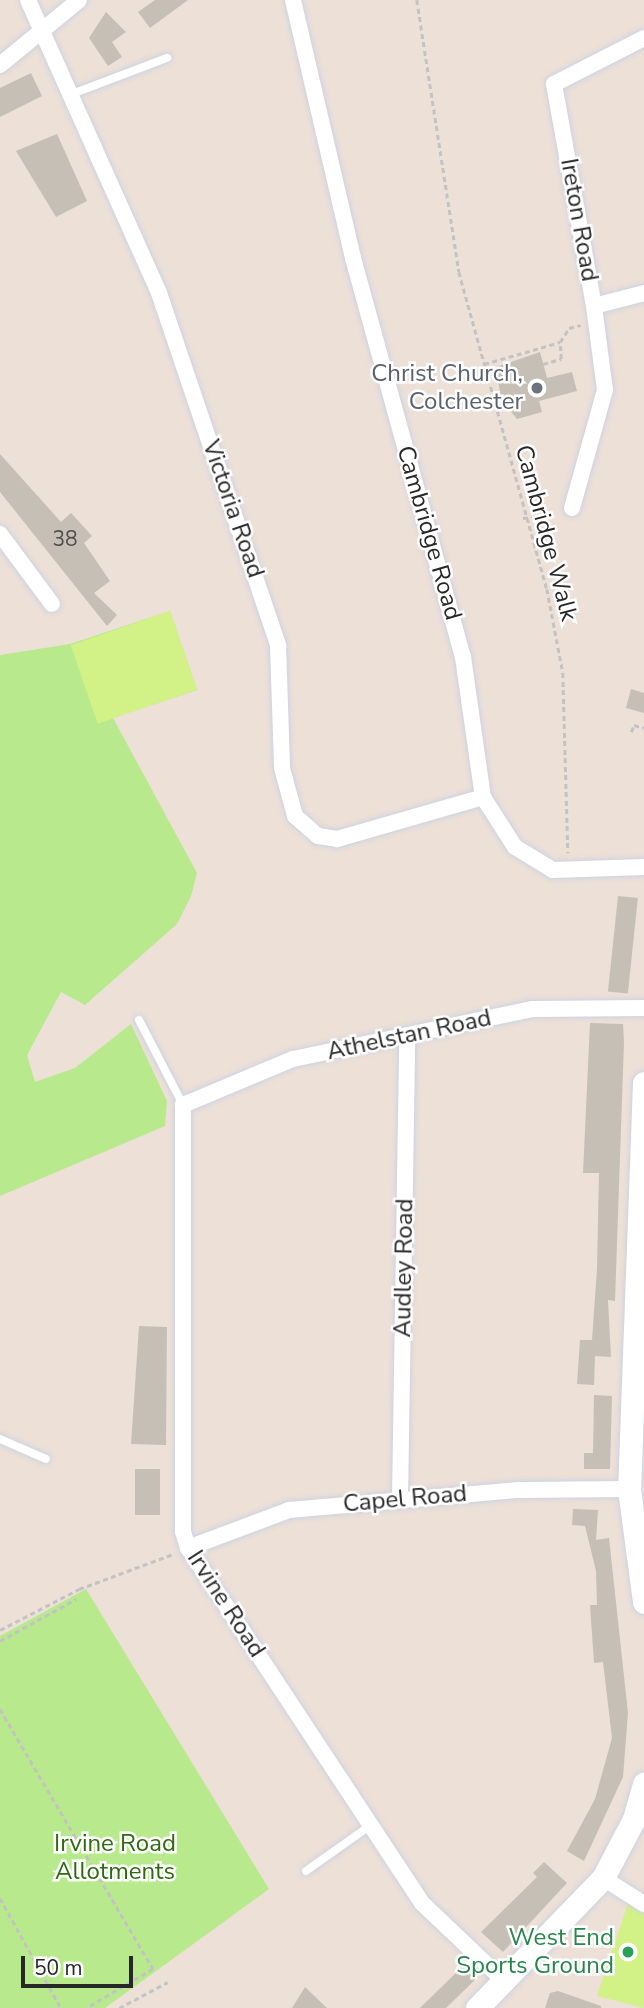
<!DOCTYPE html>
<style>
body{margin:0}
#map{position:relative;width:644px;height:2008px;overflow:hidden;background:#ece0d7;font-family:"Nunito Sans",sans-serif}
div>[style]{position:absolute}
.green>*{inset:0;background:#b8e98d}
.pitch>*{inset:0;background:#d2f287;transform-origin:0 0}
.building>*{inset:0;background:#c6bfb6;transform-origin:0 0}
.path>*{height:2.5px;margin-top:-1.25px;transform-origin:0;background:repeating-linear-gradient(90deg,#c3c3c3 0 5px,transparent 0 8.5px)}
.roads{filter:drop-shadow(0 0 2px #ccd3e3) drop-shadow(0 0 2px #ccd3e3)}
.lane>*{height:8px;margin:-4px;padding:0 4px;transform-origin:4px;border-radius:4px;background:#fff}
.street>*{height:16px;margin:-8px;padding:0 8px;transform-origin:8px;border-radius:8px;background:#fff}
.secondary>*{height:23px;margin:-11.5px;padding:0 11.5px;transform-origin:11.5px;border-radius:11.5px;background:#fff}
.dots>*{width:19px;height:19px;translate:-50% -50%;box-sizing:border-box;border:4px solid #fff;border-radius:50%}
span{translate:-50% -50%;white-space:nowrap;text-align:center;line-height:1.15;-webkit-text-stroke:5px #fff;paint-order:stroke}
.number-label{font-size:21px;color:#4f4d4b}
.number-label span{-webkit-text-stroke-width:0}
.street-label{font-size:24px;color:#272727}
.worship-label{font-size:24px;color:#5b616d}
.right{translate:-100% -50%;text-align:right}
.park-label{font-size:24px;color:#2f6a12}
.leisure-label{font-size:24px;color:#27864d}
.scale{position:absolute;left:21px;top:1956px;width:112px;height:32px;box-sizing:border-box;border:4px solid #272727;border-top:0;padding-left:9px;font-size:21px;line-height:24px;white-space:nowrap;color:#272727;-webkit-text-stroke:5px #fff;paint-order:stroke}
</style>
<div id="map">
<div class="green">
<div style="clip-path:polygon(170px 611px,197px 690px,113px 718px,197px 873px,191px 896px,177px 924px,85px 1005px,61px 992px,27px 1055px,35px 1082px,75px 1068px,131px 1024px,167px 1101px,165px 1126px,0 1196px,0 655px,70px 644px)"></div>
<div style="clip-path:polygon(86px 1589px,269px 1889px,105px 2008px,0 2008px,0 1636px)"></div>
</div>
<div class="pitch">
<div style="left:170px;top:611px;width:83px;height:105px;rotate:71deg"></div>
<div style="clip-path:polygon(628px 1903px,644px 1909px,644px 2008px,597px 1996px)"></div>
</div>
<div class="building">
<div style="clip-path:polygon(155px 0,188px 0,150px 28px,138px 12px)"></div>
<div style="clip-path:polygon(106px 12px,126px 32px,112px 42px,122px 57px,108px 66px,89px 38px)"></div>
<div style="clip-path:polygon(31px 73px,42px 96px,0 117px,0 88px)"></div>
<div style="clip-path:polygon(57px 134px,87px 201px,56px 217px,16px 151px)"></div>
<div style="clip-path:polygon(540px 352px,547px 378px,572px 372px,577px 391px,539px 401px,542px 412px,517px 419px,501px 399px,496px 367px)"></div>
<div style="clip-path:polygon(0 454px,61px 522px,71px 513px,92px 536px,84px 543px,110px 581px,94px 593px,117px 615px,107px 626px,0 492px)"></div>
<div style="clip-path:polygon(631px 689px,644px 693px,644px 713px,626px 708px)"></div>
<div style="left:618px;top:896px;width:20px;height:96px;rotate:6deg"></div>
<div style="clip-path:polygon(590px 1023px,623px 1024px,624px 1042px,615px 1301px,608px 1300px,611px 1357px,595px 1356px,594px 1385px,577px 1384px,580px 1340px,592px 1340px,597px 1269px,599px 1173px,583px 1173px)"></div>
<div style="clip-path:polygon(139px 1326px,167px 1327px,166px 1445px,131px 1444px)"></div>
<div style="clip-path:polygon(594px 1395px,612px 1396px,610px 1469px,584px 1469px,584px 1453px,593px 1453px)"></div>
<div style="left:135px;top:1469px;width:25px;height:46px"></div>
<div style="clip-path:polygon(573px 1509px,598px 1510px,596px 1540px,609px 1538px,628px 1713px,623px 1777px,584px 1861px,567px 1851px,595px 1799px,612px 1738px,603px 1662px,594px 1663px,590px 1605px,597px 1605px,596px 1571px,585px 1526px,572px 1525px)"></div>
<div style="clip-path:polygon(544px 1862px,567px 1883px,503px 1952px,481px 1932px,537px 1877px,533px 1873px)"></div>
<div style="clip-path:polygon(464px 1965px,477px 1978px,446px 2008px,420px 2008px)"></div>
<div style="clip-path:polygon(305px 1987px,327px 2008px,292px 2008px)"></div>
<div style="clip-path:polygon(558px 1991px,601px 2006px,601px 2008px,545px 2008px,550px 1993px)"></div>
</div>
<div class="path">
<div style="left:417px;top:0;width:275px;rotate:81.2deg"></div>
<div style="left:459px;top:272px;width:329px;rotate:74.5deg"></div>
<div style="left:547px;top:589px;width:86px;rotate:79.2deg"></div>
<div style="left:563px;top:673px;width:180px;rotate:88.4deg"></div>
<div style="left:484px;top:364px;width:79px;rotate:-16.1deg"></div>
<div style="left:560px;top:342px;width:17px;rotate:-57deg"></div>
<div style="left:569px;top:328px;width:12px;rotate:-14deg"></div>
<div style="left:543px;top:364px;width:19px;rotate:-16deg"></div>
<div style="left:561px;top:359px;width:17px;rotate:-93deg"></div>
<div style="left:523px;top:518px;width:34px;rotate:-5deg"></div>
<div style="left:631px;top:732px;width:8px;rotate:-67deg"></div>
<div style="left:634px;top:725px;width:10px;rotate:17deg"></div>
<div style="left:0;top:1630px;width:89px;rotate:-27.4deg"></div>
<div style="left:79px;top:1589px;width:100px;rotate:-20.4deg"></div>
<div style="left:0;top:1641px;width:87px;rotate:-28.9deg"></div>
<div style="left:0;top:1709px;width:302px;rotate:59.5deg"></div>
<div style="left:153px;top:1969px;width:77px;rotate:149.4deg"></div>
<div style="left:0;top:1898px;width:126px;rotate:61deg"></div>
<div style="left:119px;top:2008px;width:55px;rotate:-28deg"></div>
</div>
<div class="roads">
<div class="lane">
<div style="left:72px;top:94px;width:102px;rotate:-20.8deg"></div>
<div style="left:139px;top:1020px;width:96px;rotate:62.6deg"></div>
<div style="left:0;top:1439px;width:50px;rotate:23.5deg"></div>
<div style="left:306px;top:1871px;width:80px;rotate:-35.3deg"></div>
</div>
<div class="street">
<div style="left:28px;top:0;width:321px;rotate:65.9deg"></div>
<div style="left:159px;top:293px;width:372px;rotate:71.3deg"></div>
<div style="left:278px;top:645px;width:123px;rotate:88.1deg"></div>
<div style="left:282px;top:768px;width:50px;rotate:74.8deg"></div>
<div style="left:295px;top:816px;width:30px;rotate:41deg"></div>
<div style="left:318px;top:836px;width:19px;rotate:9deg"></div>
<div style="left:337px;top:839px;width:152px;rotate:-16deg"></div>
<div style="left:293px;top:0;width:265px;rotate:76.9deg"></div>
<div style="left:353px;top:258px;width:414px;rotate:74.6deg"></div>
<div style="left:463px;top:657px;width:141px;rotate:81.9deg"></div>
<div style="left:483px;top:797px;width:59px;rotate:57.4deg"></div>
<div style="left:515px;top:847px;width:44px;rotate:31.2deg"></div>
<div style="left:553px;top:870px;width:91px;rotate:-1.9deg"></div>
<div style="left:644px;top:38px;width:101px;rotate:152.9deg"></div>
<div style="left:554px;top:84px;width:226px;rotate:79.8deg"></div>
<div style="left:594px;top:306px;width:52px;rotate:-14.6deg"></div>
<div style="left:0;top:65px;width:102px;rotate:-39.4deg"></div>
<div style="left:572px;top:508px;width:123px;rotate:-74.4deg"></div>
<div style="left:605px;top:390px;width:85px;rotate:-97.5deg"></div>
<div style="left:0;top:534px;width:87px;rotate:53.4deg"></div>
<div style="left:400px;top:1499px;width:462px;rotate:-89.1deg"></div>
<div style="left:188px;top:1548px;width:108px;rotate:-20.6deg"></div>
<div style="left:289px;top:1510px;width:231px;rotate:-5deg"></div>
<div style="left:519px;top:1490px;width:110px;rotate:-0.5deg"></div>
<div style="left:603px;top:1878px;width:49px;rotate:32.4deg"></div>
<div style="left:503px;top:1980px;width:112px;rotate:-136.5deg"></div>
<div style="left:422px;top:1903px;width:425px;rotate:-123.4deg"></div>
<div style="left:188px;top:1548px;width:17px;rotate:-107deg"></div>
<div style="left:183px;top:1532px;width:427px;rotate:-90deg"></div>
<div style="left:183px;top:1105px;width:119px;rotate:-22.7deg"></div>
<div style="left:293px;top:1059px;width:244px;rotate:-11.8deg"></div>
<div style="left:532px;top:1009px;width:112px;rotate:-0.5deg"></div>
</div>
<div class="secondary">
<div style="left:644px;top:1083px;width:406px;rotate:92.1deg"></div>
<div style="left:629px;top:1489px;width:114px;rotate:82.4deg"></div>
<div style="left:477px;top:2008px;width:181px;rotate:-45.9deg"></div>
<div style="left:603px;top:1878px;width:67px;rotate:-62.3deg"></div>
<div style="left:634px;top:1819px;width:37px;rotate:-74deg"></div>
</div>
</div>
<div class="dots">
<div style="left:537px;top:388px;background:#6b7280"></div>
<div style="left:628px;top:1952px;background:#2e9e5b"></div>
</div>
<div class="number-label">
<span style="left:65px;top:539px">38</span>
</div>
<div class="street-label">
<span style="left:579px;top:220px;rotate:80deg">Ireton Road</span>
<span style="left:233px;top:509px;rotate:71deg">Victoria Road</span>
<span style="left:429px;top:533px;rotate:74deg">Cambridge Road</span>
<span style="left:546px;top:533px;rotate:75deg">Cambridge Walk</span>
<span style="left:409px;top:1035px;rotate:-12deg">Athelstan Road</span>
<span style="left:404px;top:1268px;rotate:-89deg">Audley Road</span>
<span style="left:405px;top:1499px;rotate:-5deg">Capel Road</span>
<span style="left:226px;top:1604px;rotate:57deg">Irvine Road</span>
</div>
<div class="worship-label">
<span class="right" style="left:523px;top:388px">Christ Church,<br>Colchester</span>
</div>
<div class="park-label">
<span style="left:115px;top:1858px">Irvine Road<br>Allotments</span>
</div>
<div class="leisure-label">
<span class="right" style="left:614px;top:1952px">West End<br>Sports Ground</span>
</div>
<div class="scale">50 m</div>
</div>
